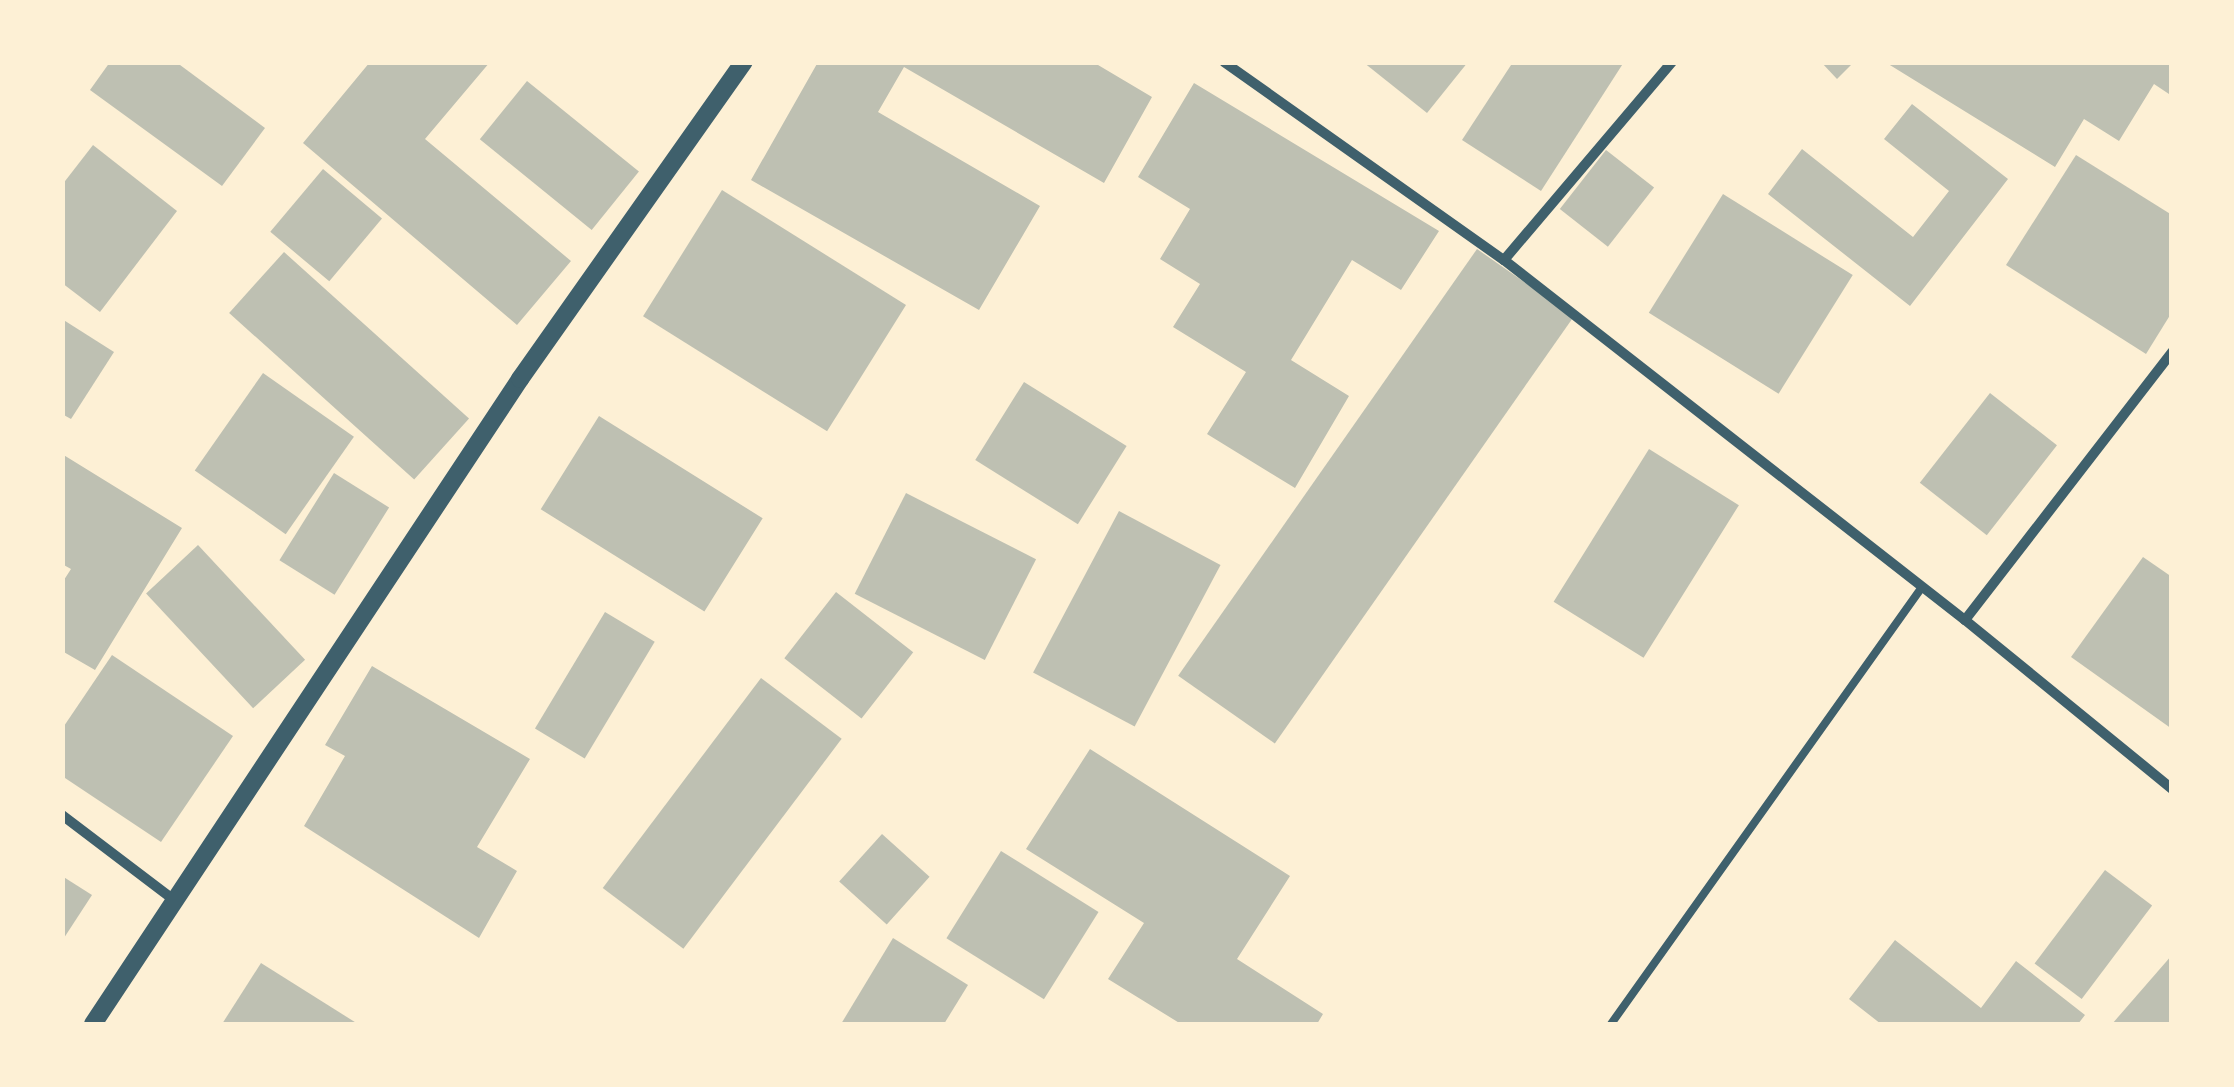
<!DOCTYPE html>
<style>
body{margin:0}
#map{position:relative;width:2234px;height:1087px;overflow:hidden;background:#fdf0d5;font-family:Lato,sans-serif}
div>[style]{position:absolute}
.building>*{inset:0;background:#bec0b2;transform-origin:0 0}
.service>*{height:8px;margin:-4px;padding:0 4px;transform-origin:4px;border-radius:4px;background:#3f606c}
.minor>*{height:10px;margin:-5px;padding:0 5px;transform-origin:5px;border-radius:5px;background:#3f606c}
.tertiary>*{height:18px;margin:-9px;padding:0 9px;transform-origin:9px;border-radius:9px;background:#3f606c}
span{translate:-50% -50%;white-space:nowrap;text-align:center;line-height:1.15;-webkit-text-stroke:8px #fdf0d5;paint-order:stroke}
.frame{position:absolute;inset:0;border:65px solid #fdf0d5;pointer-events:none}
</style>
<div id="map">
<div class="building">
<div style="clip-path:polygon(110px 62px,176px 62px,265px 128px,222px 186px,90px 90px)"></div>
<div style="clip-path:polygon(370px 62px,490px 62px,425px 139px,571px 261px,517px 325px,303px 143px)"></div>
<div style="clip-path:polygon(818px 62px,1093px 62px,1152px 97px,1104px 183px,904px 67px,878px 112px,1040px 206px,979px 310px,751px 180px)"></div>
<div style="clip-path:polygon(1363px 62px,1468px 62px,1427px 113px)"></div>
<div style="clip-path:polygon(1513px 62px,1624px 62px,1541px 191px,1462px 140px)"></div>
<div style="clip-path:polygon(1821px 62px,1854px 62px,1837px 79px)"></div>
<div style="clip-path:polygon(1885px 62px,2172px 62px,2172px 96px,2154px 84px,2119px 141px,2084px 119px,2055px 167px)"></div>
<div style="left:527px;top:81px;width:144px;height:75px;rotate:39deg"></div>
<div style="clip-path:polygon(1194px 83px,1439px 231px,1401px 290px,1352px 260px,1291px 360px,1349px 396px,1295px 488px,1207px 434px,1246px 372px,1173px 327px,1200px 284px,1160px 259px,1190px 209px,1138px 177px)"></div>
<div style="clip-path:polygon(1912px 104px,2008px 179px,1910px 306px,1768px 194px,1802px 149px,1913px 237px,1949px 191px,1884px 139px)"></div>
<div style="clip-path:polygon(93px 145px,177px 211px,100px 312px,62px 283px,62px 185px)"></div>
<div style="left:1606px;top:150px;width:61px;height:75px;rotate:38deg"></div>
<div style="clip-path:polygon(2076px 155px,2172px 215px,2172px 312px,2146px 354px,2006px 265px)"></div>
<div style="left:323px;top:169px;width:77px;height:82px;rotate:40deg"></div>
<div style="left:722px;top:190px;width:217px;height:149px;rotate:32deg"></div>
<div style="left:1723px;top:194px;width:153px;height:140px;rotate:32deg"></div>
<div style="left:1477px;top:249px;width:118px;height:521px;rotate:35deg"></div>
<div style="left:284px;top:252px;width:249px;height:82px;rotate:42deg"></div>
<div style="clip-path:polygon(62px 319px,114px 352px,71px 419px,62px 414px)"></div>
<div style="left:263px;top:373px;width:111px;height:119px;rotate:35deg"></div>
<div style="left:1024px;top:382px;width:121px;height:92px;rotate:32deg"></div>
<div style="left:1990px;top:393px;width:85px;height:114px;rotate:38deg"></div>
<div style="left:599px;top:416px;width:193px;height:110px;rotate:32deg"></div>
<div style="left:1649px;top:449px;width:106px;height:180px;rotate:32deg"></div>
<div style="clip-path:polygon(62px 454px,182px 528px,95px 670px,62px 651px,62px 583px,71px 569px,62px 564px)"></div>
<div style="left:334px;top:473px;width:65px;height:103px;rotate:32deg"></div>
<div style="left:906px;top:493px;width:146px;height:113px;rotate:27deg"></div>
<div style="left:1119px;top:511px;width:115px;height:183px;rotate:28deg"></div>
<div style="left:198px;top:545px;width:157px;height:71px;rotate:47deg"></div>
<div style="clip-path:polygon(2143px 557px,2172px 577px,2172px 729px,2071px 657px)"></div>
<div style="left:836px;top:592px;width:98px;height:84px;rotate:38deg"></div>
<div style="left:605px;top:612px;width:58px;height:136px;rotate:31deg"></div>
<div style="clip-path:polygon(112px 655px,233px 736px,161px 842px,62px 776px,62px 729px)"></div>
<div style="clip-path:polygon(372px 666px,530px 759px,477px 847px,517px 871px,479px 938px,304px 826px,345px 756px,325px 745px)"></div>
<div style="left:761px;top:678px;width:101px;height:263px;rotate:37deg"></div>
<div style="clip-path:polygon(1090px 749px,1290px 876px,1237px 959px,1323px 1014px,1317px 1024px,1181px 1024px,1108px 979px,1144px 923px,1026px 849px)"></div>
<div style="left:882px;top:834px;width:64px;height:64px;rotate:42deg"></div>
<div style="left:1001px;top:851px;width:115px;height:103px;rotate:32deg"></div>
<div style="left:2105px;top:870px;width:59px;height:117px;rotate:37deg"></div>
<div style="clip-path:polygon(62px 876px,92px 895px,62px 941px)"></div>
<div style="clip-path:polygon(893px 938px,968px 985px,944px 1024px,841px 1024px)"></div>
<div style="clip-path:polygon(1895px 940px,1981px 1008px,2016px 961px,2085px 1015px,2078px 1024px,1881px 1024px,1849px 999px)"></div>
<div style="clip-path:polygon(2172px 955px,2172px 1024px,2112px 1024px)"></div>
<div style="clip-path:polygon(261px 963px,358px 1024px,222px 1024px)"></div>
</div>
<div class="service">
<div style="left:1611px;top:1024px;width:536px;rotate:-54.56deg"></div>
</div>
<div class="minor">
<div style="left:1224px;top:62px;width:343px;rotate:35.3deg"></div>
<div style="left:1504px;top:260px;width:585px;rotate:37.99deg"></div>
<div style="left:1965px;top:620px;width:339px;rotate:-52.3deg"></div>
<div style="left:1504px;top:260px;width:260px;rotate:-49.7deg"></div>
<div style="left:1965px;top:620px;width:267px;rotate:39.2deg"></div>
<div style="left:62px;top:815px;width:141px;rotate:37.2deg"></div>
</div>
<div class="tertiary">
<div style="left:93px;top:1024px;width:774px;rotate:-56.49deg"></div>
<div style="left:520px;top:379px;width:388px;rotate:-54.8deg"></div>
</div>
<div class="frame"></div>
</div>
